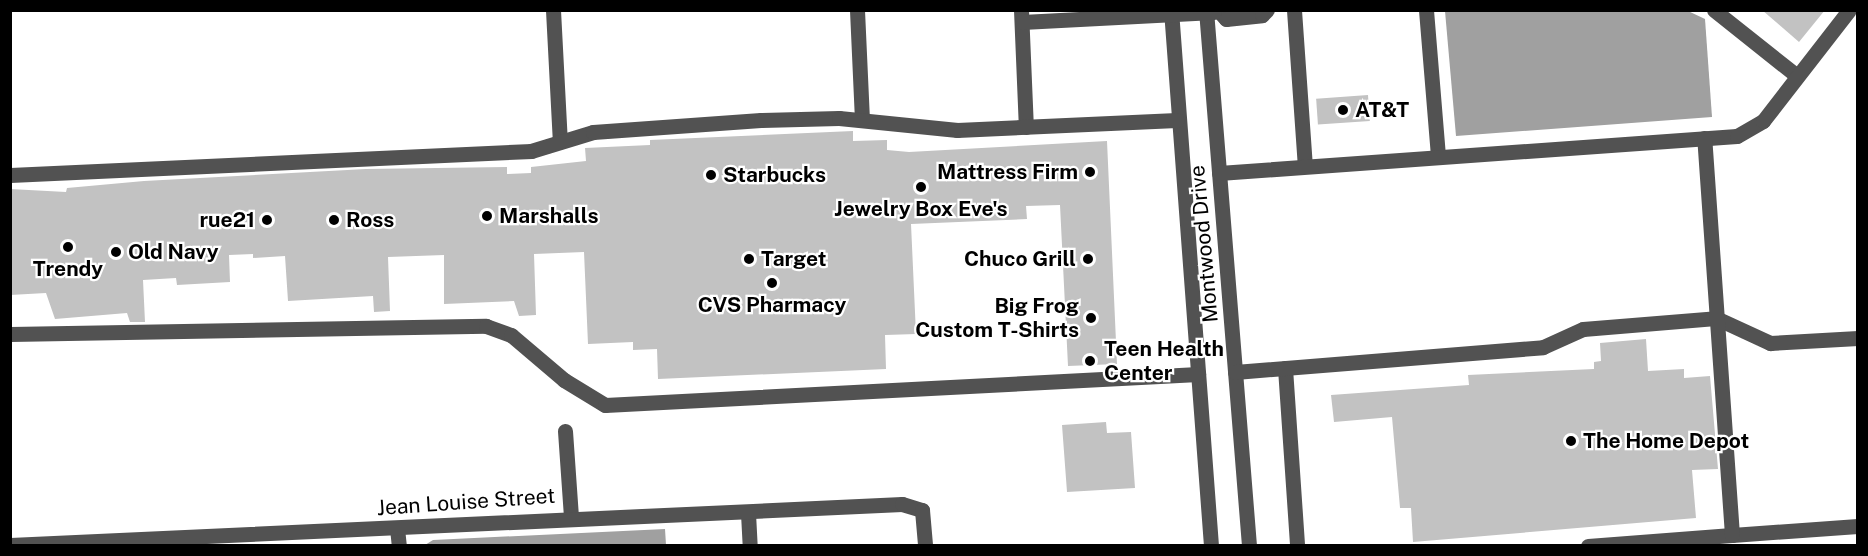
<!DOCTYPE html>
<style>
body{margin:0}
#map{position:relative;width:1868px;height:556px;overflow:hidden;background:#fff;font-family:"Public Sans",sans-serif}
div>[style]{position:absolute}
.water>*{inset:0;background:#a0a0a0}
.building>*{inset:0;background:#c2c2c2;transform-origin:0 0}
.minor>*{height:15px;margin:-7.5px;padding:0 7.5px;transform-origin:7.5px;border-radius:7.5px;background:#525252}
.dots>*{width:16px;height:16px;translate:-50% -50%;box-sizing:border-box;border:3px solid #fff;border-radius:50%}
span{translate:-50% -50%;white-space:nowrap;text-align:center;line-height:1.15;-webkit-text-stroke:4.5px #fff;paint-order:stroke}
.poi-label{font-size:21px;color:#000;font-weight:700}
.left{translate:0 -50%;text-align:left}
.right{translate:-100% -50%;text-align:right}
.street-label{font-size:21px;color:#000}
.frame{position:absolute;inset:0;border:12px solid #000;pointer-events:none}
</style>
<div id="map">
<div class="water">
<div style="clip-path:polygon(1445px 11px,1688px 11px,1705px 19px,1712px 117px,1456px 136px)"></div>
<div style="clip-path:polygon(665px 529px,666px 545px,425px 545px,433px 540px)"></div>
</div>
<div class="building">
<div style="clip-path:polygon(1762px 10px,1825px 10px,1799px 42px)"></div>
<div style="left:1368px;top:95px;width:26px;height:52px;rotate:86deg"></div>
<div style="clip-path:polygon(853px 131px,853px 141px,887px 140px,887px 150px,909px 152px,1107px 141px,1117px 364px,1068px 366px,1060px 205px,1026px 206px,1027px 219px,911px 224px,916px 334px,885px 335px,886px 369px,658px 379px,657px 349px,633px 350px,633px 342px,588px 344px,584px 252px,534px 254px,536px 315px,519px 316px,514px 301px,444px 304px,444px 255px,388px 257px,390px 311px,374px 312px,373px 296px,288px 301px,285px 256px,253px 258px,253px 254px,229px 255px,230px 282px,177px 285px,176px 278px,143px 280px,145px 322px,130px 322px,127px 313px,55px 319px,46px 293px,10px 295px,10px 189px,66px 192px,67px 188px,144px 181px,366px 169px,507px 167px,507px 174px,531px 173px,531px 167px,586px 161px,585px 148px,650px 145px,650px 140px)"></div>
<div style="clip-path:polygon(1646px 339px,1648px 371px,1684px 369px,1684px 378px,1710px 376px,1718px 469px,1692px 470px,1696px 518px,1413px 542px,1411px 508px,1400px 508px,1392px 417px,1334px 422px,1331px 395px,1469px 385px,1468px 375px,1594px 369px,1594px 362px,1601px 361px,1600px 343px)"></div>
<div style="clip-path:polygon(1106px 422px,1107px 433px,1131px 432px,1135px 488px,1067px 492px,1062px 425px)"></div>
</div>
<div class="minor">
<div style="left:553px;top:10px;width:132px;rotate:87deg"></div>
<div style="left:857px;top:10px;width:110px;rotate:87.4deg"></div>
<div style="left:1021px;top:10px;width:117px;rotate:87.6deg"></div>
<div style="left:1171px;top:10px;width:537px;rotate:85.73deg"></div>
<div style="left:1206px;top:10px;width:538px;rotate:85.41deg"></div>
<div style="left:1218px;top:10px;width:12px;rotate:48deg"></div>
<div style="left:1226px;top:19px;width:36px;rotate:-6deg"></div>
<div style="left:1262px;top:15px;width:7px;rotate:-45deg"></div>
<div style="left:1294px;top:10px;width:156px;rotate:86deg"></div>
<div style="left:1426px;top:10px;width:147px;rotate:85.3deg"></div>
<div style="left:1714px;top:10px;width:106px;rotate:38.5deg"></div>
<div style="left:1022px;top:22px;width:192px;rotate:-3deg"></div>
<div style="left:1219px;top:173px;width:519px;rotate:-4.09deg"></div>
<div style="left:1737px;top:136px;width:30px;rotate:-30deg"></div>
<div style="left:1763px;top:121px;width:140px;rotate:-52.2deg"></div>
<div style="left:10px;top:175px;width:522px;rotate:-2.64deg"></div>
<div style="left:531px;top:151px;width:65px;rotate:-17deg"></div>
<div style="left:593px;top:132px;width:168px;rotate:-4.1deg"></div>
<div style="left:761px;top:120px;width:78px;rotate:-1.5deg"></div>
<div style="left:839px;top:118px;width:119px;rotate:5.8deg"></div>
<div style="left:957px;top:130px;width:220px;rotate:-2.6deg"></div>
<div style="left:10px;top:334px;width:476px;rotate:-1deg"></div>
<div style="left:486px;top:326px;width:27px;rotate:20deg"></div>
<div style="left:511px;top:335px;width:70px;rotate:40.3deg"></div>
<div style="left:564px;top:380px;width:48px;rotate:31.4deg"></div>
<div style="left:605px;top:405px;width:594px;rotate:-2.99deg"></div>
<div style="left:1285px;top:368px;width:178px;rotate:86.1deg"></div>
<div style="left:1235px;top:372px;width:309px;rotate:-4.6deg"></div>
<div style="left:1543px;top:347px;width:44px;rotate:-24.2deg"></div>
<div style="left:1583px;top:329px;width:133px;rotate:-4.7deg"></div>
<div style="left:1716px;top:318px;width:60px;rotate:24.8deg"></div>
<div style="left:1770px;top:343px;width:88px;rotate:-3.3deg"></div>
<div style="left:565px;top:431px;width:85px;rotate:86deg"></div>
<div style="left:748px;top:513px;width:33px;rotate:87deg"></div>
<div style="left:397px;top:528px;width:18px;rotate:84deg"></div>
<div style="left:1732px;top:535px;width:126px;rotate:-4.1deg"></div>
<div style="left:10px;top:545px;width:893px;rotate:-2.63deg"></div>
<div style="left:902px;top:504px;width:21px;rotate:17deg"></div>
<div style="left:922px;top:510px;width:36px;rotate:85deg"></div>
<div style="left:1588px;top:546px;width:144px;rotate:-4.4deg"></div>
<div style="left:1732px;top:535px;width:398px;rotate:-94deg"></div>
</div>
<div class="dots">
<div style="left:1343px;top:110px;background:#000"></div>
<div style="left:1090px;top:172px;background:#000"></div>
<div style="left:711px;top:175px;background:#000"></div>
<div style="left:921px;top:187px;background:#000"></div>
<div style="left:487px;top:216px;background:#000"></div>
<div style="left:267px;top:220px;background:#000"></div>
<div style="left:334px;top:220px;background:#000"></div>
<div style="left:68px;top:247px;background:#000"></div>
<div style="left:116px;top:252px;background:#000"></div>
<div style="left:749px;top:259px;background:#000"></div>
<div style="left:1088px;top:259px;background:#000"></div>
<div style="left:772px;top:283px;background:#000"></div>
<div style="left:1091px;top:318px;background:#000"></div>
<div style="left:1090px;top:361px;background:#000"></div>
<div style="left:1571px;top:441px;background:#000"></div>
</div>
<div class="poi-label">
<span class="left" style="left:1355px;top:110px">AT&amp;T</span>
<span class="right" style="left:1078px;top:172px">Mattress Firm</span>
<span class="left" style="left:723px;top:175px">Starbucks</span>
<span style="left:921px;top:209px">Jewelry Box Eve's</span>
<span class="left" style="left:499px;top:216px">Marshalls</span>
<span class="right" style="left:255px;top:220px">rue21</span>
<span class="left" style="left:346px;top:220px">Ross</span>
<span class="left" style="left:128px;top:252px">Old Navy</span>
<span class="left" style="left:761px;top:259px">Target</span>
<span class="right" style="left:1076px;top:259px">Chuco Grill</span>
<span style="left:68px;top:269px">Trendy</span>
<span style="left:772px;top:305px">CVS Pharmacy</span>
<span class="right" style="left:1079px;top:318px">Big Frog<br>Custom T-Shirts</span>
<span class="left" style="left:1104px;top:361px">Teen Health<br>Center</span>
<span class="left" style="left:1583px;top:441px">The Home Depot</span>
</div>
<div class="street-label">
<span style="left:1204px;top:244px;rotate:-95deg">Montwood Drive</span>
<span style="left:466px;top:502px;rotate:-4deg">Jean Louise Street</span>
</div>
<div class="frame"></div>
</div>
